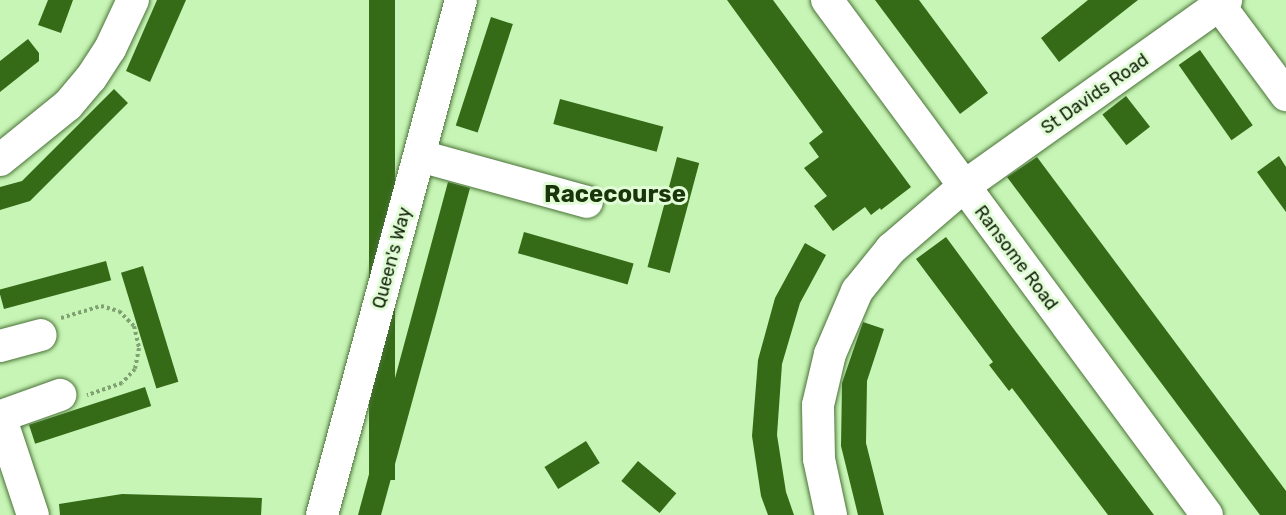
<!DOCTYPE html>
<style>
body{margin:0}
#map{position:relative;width:1286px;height:515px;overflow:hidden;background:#c7f5b5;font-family:Rubik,sans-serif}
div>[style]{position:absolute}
.building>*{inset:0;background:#356a17;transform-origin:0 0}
.path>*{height:4px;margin-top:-2px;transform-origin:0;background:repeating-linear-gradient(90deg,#80a272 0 3px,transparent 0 6px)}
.roads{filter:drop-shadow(0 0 2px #4a7238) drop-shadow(0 0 2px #4a7238)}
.minor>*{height:32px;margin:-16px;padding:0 16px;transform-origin:16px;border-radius:16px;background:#fff}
span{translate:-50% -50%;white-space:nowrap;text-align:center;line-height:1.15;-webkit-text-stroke:6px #e1fcd6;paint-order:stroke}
.street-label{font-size:18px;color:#0f1f07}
.district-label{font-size:24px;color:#19360a;font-weight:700}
</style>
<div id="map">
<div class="building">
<div style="clip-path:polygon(48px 0,73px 0,61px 33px,38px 25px)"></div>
<div style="clip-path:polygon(157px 0,186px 0,150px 82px,126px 71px)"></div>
<div style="left:369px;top:0;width:26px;height:480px"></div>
<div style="clip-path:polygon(727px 0,773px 0,911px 187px,881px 210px,880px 208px,871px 215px,865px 207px,833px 231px,814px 206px,827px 196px,804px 168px,819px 157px,809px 143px,823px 132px)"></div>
<div style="clip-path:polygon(875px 0,919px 0,988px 93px,960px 114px)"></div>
<div style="clip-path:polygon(1088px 0,1138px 0,1059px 62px,1041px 38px)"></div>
<div style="left:491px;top:17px;width:23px;height:114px;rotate:18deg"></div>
<div style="clip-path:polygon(28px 39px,39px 53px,39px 61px,0 92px,0 61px)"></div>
<div style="left:1200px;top:50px;width:92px;height:26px;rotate:55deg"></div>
<div style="clip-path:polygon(114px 89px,128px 103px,30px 201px,0 210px,0 187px,22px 181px)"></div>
<div style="left:1126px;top:96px;width:39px;height:30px;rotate:52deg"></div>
<div style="left:560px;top:99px;width:107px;height:26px;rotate:15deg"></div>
<div style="clip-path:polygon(1279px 156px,1286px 167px,1286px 212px,1257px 172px)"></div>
<div style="left:677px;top:157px;width:23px;height:114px;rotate:15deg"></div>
<div style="clip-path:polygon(1037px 157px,1286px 491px,1286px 515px,1260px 515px,1007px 177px)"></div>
<div style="clip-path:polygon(448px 182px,470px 188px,437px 311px,381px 515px,358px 515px)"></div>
<div style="left:524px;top:232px;width:114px;height:22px;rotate:16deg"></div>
<div style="clip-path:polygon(946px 237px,1016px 332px,1154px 515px,1108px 515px,1012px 388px,1009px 391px,989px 365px,993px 362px,916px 259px)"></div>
<div style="clip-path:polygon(805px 243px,826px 255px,800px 303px,782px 364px,777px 435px,786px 492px,794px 515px,768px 515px,761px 496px,752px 436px,758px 360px,775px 298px)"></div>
<div style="left:106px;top:261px;width:20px;height:111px;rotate:75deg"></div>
<div style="left:143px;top:266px;width:121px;height:23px;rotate:73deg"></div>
<div style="clip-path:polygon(863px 322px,884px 329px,867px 381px,866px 443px,884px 515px,858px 515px,841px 446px,842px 383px)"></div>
<div style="left:145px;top:387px;width:20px;height:122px;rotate:72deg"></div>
<div style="left:586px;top:441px;width:26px;height:49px;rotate:58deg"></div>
<div style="left:638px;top:461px;width:50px;height:26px;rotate:40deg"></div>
<div style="clip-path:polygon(122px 494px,262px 498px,261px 515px,60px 515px,59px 504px)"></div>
</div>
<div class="path">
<div style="left:61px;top:318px;width:42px;rotate:-16.7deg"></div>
<div style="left:101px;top:306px;width:19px;rotate:16deg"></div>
<div style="left:119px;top:311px;width:21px;rotate:45deg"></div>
<div style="left:134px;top:326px;width:23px;rotate:77deg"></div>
<div style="left:139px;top:348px;width:21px;rotate:101deg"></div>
<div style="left:135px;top:369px;width:19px;rotate:133deg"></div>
<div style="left:122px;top:383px;width:37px;rotate:161deg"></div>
</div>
<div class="roads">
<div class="minor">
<div style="left:827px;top:0;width:640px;rotate:53.58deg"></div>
<div style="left:1220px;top:6px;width:111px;rotate:53.4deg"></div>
<div style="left:420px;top:156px;width:173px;rotate:15.4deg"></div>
<div style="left:0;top:160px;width:87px;rotate:-39deg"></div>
<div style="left:68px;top:105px;width:35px;rotate:-50deg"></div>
<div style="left:91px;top:78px;width:35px;rotate:-57deg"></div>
<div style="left:110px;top:49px;width:54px;rotate:-64.9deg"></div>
<div style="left:0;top:346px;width:42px;rotate:-15deg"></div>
<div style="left:0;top:416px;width:104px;rotate:71.6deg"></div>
<div style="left:1px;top:416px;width:63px;rotate:-19.6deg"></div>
<div style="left:322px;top:515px;width:533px;rotate:-74.9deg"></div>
<div style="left:831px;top:515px;width:57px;rotate:-102.1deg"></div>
<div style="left:819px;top:459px;width:54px;rotate:-91.1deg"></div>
<div style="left:818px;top:405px;width:52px;rotate:-76.8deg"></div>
<div style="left:830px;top:354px;width:69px;rotate:-66.8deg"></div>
<div style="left:857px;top:291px;width:54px;rotate:-51deg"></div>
<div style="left:891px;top:249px;width:95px;rotate:-40.7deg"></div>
<div style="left:963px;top:187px;width:323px;rotate:-35.4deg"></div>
</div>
</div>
<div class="street-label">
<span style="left:1095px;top:94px;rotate:-35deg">St Davids Road</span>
<span style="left:392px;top:258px;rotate:-75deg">Queen's Way</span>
<span style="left:1016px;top:258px;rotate:53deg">Ransome Road</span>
</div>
<div class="district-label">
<span style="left:615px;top:195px">Racecourse</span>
</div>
</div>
